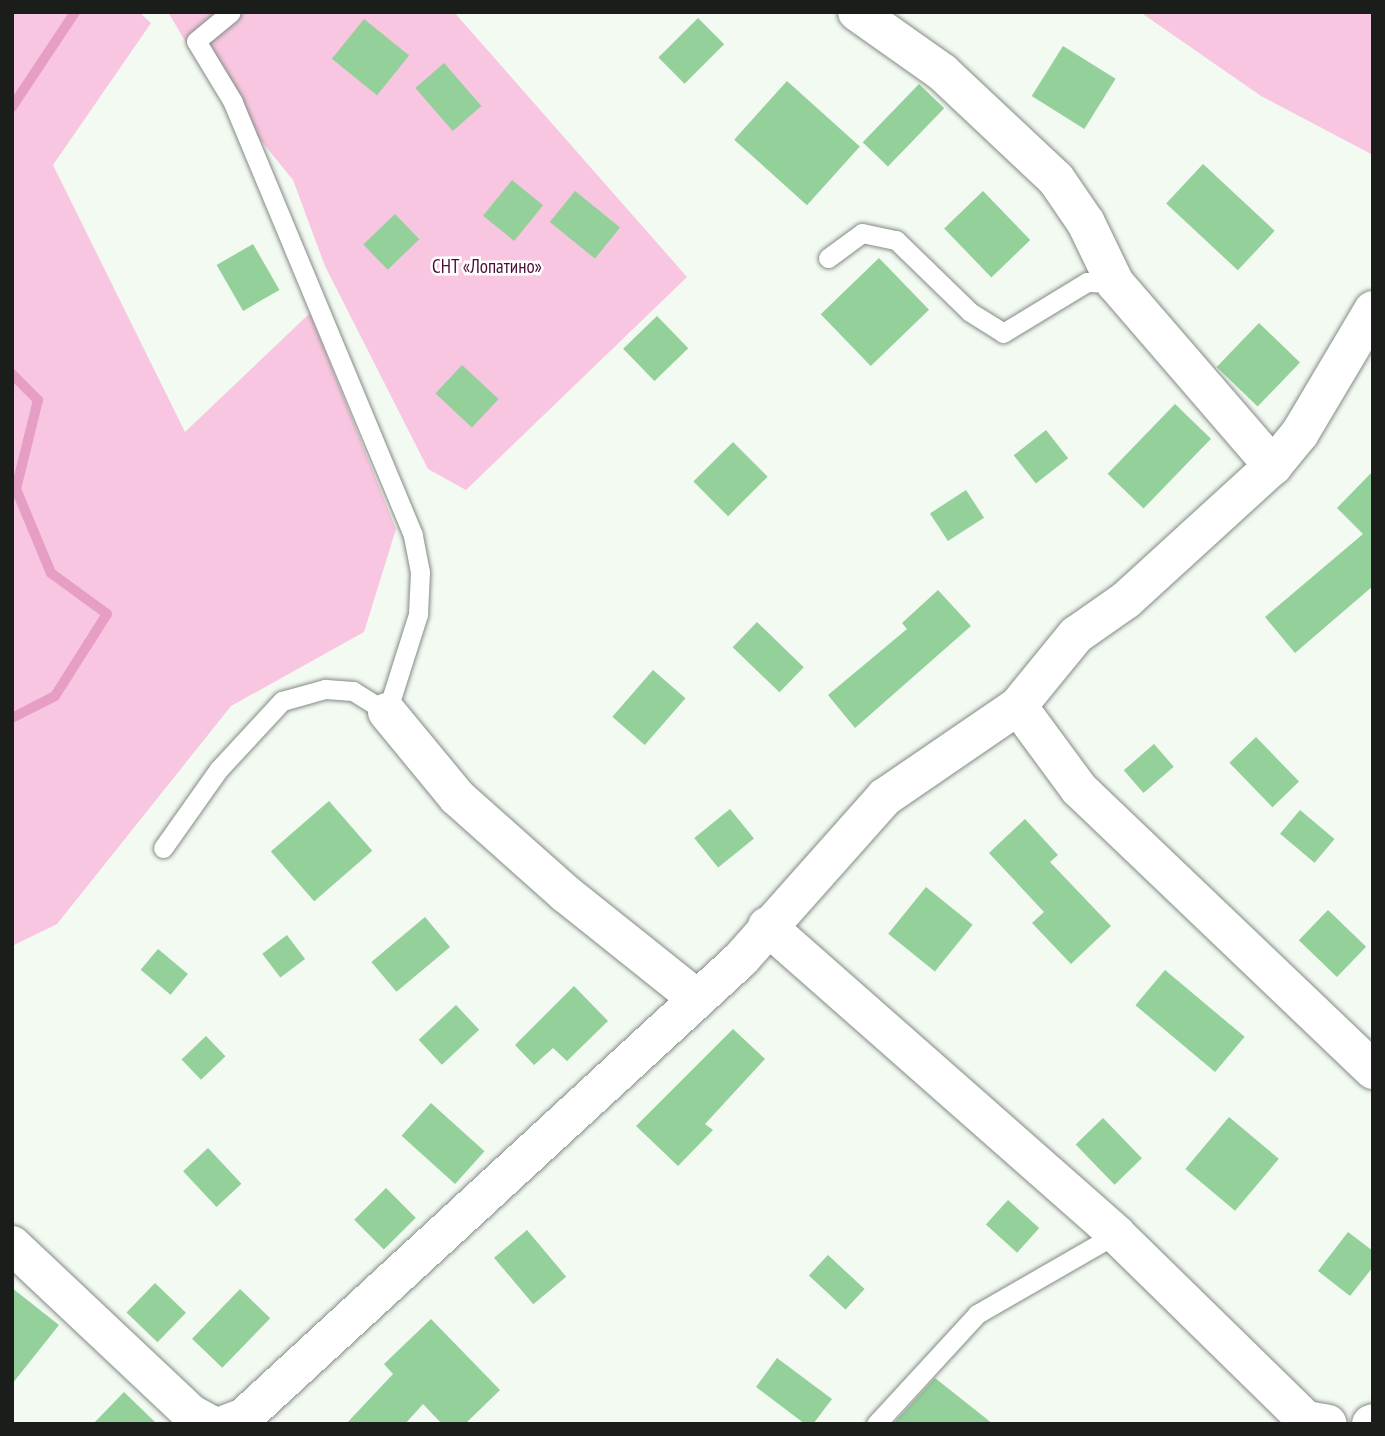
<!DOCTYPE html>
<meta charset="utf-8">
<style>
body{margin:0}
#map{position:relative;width:1385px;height:1436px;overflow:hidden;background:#f2faf2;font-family:"PT Sans Narrow",sans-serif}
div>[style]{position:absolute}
.green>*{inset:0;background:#f8c6e0}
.stream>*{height:10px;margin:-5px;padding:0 5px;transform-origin:5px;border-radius:5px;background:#e69ec5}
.building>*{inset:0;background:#93d09a;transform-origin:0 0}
.roads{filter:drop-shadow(0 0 2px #848b85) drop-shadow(0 0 2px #848b85)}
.service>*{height:19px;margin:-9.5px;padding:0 9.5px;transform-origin:9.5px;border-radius:9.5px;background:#fff}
.minor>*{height:38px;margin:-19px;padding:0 19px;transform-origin:19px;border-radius:19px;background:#fff}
span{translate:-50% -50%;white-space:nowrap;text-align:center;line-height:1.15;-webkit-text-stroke:5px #fff;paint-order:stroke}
.park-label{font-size:19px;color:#4a0c35}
.frame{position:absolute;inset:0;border:14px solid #1a1d1a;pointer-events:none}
</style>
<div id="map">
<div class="green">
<div style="clip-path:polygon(12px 12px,139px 12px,151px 23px,53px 165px,185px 432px,310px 313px,396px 529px,364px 632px,231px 706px,57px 924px,12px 946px)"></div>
<div style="clip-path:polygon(168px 12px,454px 12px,687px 277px,466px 490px,428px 469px,325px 266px,293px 180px,198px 63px)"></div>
<div style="clip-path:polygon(1140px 12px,1373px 12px,1373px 155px,1261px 96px)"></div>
</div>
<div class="stream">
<div style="left:12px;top:107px;width:114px;rotate:-56.4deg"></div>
<div style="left:12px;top:374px;width:37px;rotate:45deg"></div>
<div style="left:38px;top:400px;width:92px;rotate:103.9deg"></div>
<div style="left:16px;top:489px;width:91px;rotate:67.4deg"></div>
<div style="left:51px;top:573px;width:69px;rotate:36.2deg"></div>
<div style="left:107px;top:614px;width:97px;rotate:122.4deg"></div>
<div style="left:55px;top:696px;width:48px;rotate:152.9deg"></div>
</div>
<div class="building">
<div style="left:698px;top:18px;width:37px;height:56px;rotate:45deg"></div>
<div style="left:364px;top:19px;width:58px;height:51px;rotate:39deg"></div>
<div style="left:1063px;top:46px;width:62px;height:59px;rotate:32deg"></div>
<div style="left:444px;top:63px;width:57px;height:38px;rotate:49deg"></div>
<div style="left:787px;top:81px;width:98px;height:79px;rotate:42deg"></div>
<div style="left:919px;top:84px;width:35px;height:81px;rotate:44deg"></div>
<div style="left:1203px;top:164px;width:98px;height:54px;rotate:43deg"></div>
<div style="left:512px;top:180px;width:40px;height:46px;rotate:39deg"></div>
<div style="left:575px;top:191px;width:58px;height:40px;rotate:39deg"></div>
<div style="left:983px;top:191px;width:68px;height:54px;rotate:46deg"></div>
<div style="left:395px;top:214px;width:35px;height:44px;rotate:46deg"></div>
<div style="left:253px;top:244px;width:53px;height:42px;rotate:60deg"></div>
<div style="left:879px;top:258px;width:72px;height:81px;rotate:46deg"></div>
<div style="left:657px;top:316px;width:45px;height:47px;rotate:46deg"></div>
<div style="left:1259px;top:323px;width:57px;height:61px;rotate:44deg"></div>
<div style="left:462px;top:365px;width:50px;height:39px;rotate:43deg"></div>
<div style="left:1175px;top:404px;width:50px;height:97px;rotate:44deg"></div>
<div style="left:1046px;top:430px;width:36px;height:41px;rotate:52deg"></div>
<div style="left:733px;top:442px;width:49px;height:56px;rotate:45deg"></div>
<div style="clip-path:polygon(1373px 471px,1373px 586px,1295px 653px,1265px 617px,1363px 534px,1337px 508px)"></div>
<div style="left:966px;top:490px;width:33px;height:43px;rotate:57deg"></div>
<div style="clip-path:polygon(938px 590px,971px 626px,855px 728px,828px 695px,907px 629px,902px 623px)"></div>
<div style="left:757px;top:622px;width:65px;height:35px;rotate:44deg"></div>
<div style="left:653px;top:670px;width:43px;height:62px;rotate:41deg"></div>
<div style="left:1256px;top:737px;width:62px;height:37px;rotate:46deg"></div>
<div style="left:1154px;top:744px;width:30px;height:40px;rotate:49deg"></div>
<div style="left:329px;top:801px;width:66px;height:77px;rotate:49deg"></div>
<div style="left:730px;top:809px;width:38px;height:46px;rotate:51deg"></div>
<div style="left:1300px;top:810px;width:45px;height:31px;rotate:40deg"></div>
<div style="clip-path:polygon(1025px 819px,1058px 855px,1050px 862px,1111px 926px,1071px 964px,1032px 923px,1044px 912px,989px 853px)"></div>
<div style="left:926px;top:887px;width:60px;height:60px;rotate:39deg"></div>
<div style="left:1328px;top:910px;width:53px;height:42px;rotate:44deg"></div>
<div style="left:425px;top:917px;width:39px;height:70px;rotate:50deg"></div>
<div style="left:287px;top:935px;width:30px;height:31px;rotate:53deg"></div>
<div style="left:158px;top:949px;width:39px;height:27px;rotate:40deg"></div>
<div style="left:1165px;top:970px;width:104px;height:46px;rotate:40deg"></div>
<div style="clip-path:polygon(574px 986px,608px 1021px,567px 1061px,553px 1048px,534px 1065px,515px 1045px)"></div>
<div style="left:456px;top:1005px;width:34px;height:51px;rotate:47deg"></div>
<div style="clip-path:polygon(733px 1029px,765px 1059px,705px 1124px,713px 1130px,678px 1166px,636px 1126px)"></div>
<div style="left:206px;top:1036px;width:28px;height:34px;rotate:46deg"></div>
<div style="left:431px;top:1103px;width:72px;height:44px;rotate:42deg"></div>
<div style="left:1229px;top:1117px;width:65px;height:68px;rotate:40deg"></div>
<div style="left:1103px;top:1118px;width:56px;height:38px;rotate:46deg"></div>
<div style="left:208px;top:1148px;width:49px;height:34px;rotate:47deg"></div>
<div style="left:386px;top:1188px;width:42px;height:45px;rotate:45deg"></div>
<div style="left:1008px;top:1200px;width:42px;height:33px;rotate:42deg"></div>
<div style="left:527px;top:1230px;width:61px;height:43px;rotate:50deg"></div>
<div style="clip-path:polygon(1348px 1232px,1373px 1251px,1373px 1267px,1350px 1296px,1318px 1271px)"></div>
<div style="left:828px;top:1255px;width:50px;height:28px;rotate:43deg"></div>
<div style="left:155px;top:1283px;width:43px;height:41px;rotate:44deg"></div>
<div style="clip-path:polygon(12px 1288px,59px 1325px,12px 1384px)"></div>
<div style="left:240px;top:1289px;width:42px;height:69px;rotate:44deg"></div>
<div style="clip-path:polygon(431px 1319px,500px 1390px,465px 1424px,442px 1424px,423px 1404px,405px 1424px,346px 1424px,393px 1374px,384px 1364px)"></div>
<div style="clip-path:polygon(777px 1358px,832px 1399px,813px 1424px,805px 1424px,756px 1387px)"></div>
<div style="clip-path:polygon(935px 1378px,993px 1424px,893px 1424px)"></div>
<div style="clip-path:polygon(124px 1392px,157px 1424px,93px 1424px)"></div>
</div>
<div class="roads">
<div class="service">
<div style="left:828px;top:258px;width:42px;rotate:-36.3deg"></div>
<div style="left:862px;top:233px;width:35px;rotate:12deg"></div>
<div style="left:896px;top:240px;width:103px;rotate:44.2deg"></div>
<div style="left:970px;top:312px;width:39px;rotate:32deg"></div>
<div style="left:1003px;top:333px;width:98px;rotate:-31.3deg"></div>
<div style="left:1087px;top:282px;width:28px;rotate:2deg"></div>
<div style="left:163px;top:848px;width:97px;rotate:-54.7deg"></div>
<div style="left:219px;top:769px;width:93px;rotate:-47.2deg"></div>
<div style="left:282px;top:701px;width:45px;rotate:-15.6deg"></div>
<div style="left:325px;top:689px;width:28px;rotate:4deg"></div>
<div style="left:353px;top:691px;width:40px;rotate:32deg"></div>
<div style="left:387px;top:712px;width:103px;rotate:-72.4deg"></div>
<div style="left:418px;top:614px;width:42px;rotate:-87.3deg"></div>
<div style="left:420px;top:572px;width:38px;rotate:-101deg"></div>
<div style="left:413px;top:535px;width:469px;rotate:-112.6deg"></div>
<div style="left:233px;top:102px;width:71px;rotate:-121.2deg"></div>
<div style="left:196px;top:41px;width:45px;rotate:-39.6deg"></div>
<div style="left:876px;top:1424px;width:149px;rotate:-47.4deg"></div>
<div style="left:977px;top:1314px;width:160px;rotate:-29.9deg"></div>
</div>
<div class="minor">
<div style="left:857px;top:12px;width:104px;rotate:35.2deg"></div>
<div style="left:942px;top:72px;width:156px;rotate:43.2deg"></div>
<div style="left:1056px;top:179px;width:53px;rotate:55.7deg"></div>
<div style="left:1086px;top:223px;width:67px;rotate:64.2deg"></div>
<div style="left:1115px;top:283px;width:242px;rotate:49.2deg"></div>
<div style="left:1018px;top:706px;width:103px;rotate:53.7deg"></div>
<div style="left:1079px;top:789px;width:407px;rotate:43.7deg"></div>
<div style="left:387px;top:712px;width:110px;rotate:50.5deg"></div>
<div style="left:457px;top:797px;width:146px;rotate:41.7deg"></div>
<div style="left:566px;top:894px;width:165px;rotate:38.6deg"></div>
<div style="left:767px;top:926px;width:465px;rotate:41.4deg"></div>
<div style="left:1116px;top:1234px;width:266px;rotate:44.4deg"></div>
<div style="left:1306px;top:1420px;width:22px;rotate:10deg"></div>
<div style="left:12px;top:1245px;width:245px;rotate:43.3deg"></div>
<div style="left:190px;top:1413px;width:23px;rotate:29deg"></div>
<div style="left:226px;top:1424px;width:19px;rotate:-21deg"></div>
<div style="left:244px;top:1417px;width:676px;rotate:-42.66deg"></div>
<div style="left:741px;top:959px;width:217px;rotate:-48.4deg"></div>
<div style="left:885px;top:797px;width:161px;rotate:-34.4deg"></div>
<div style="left:1018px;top:706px;width:92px;rotate:-50.8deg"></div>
<div style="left:1076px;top:635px;width:61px;rotate:-35deg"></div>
<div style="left:1126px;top:600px;width:199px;rotate:-42.4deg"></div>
<div style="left:1273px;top:466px;width:43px;rotate:-50.7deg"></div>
<div style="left:1300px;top:433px;width:143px;rotate:-59.3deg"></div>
<div style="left:1371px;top:1424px;width:2px;rotate:-27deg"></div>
</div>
</div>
<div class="park-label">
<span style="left:487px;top:267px">СНТ «Лопатино»</span>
</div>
<div class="frame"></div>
</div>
